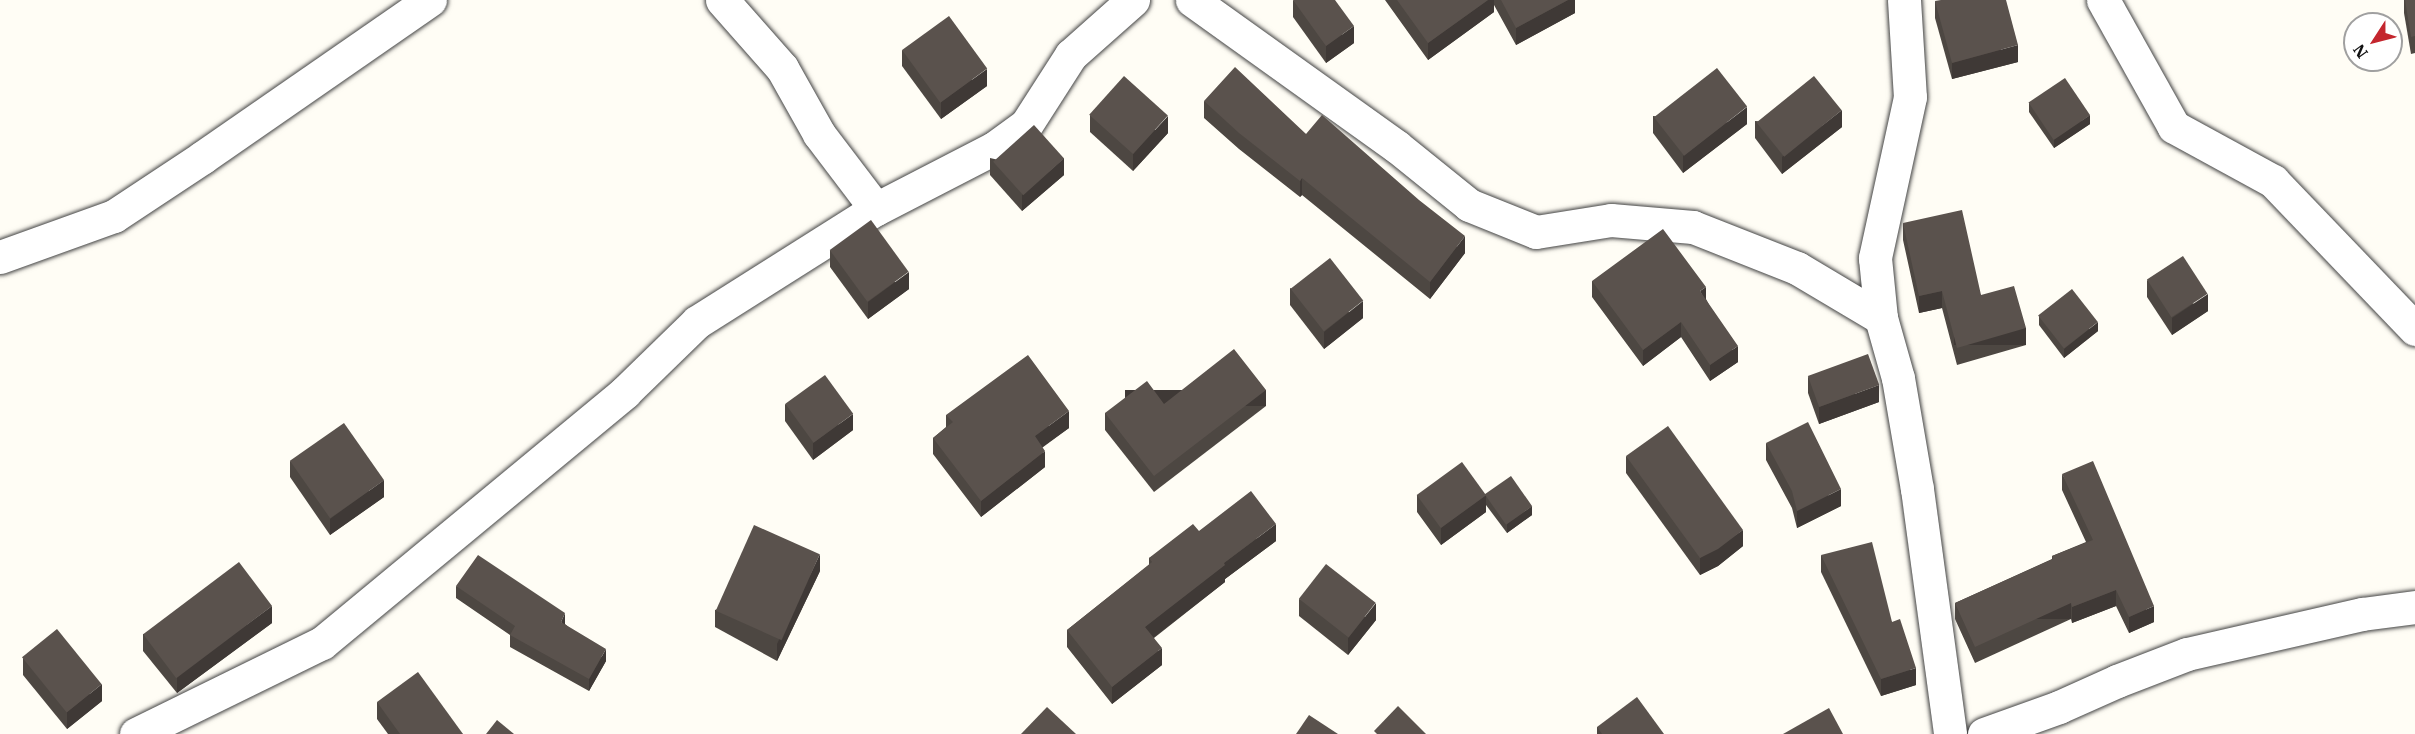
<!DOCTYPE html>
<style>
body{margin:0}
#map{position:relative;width:2415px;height:734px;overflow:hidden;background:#fffdf5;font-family:"IBM Plex Serif",serif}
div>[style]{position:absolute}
.roads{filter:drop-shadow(0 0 2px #444) drop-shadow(0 0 2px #444)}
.minor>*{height:33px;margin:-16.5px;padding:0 16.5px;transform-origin:16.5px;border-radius:16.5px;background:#fff}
.wall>*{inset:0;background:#4d4742}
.shaded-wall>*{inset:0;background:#3f3936;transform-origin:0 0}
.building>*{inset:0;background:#5a524d;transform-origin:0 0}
span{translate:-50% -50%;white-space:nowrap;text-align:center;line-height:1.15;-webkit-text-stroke:6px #fff;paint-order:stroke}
.north{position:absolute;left:2343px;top:12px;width:60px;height:60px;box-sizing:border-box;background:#fff;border:2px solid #a0a0a0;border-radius:50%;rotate:234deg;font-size:16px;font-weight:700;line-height:24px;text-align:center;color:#111}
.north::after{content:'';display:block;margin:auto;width:21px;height:27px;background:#c4262e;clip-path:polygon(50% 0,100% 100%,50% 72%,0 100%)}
</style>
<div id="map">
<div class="roads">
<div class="minor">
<div style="left:722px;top:0;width:91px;rotate:48.6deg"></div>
<div style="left:782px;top:68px;width:76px;rotate:60.7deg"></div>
<div style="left:819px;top:134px;width:94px;rotate:52.8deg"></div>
<div style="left:1192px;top:0;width:251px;rotate:35.6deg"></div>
<div style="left:1396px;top:146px;width:94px;rotate:38.9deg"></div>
<div style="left:1469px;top:205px;width:72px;rotate:21.9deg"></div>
<div style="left:1536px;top:232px;width:76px;rotate:-9.1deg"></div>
<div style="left:1611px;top:220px;width:82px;rotate:4.9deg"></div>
<div style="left:1693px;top:227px;width:112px;rotate:21.5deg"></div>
<div style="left:1797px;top:268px;width:98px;rotate:30.8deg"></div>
<div style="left:1904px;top:0;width:97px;rotate:86.5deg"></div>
<div style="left:1910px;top:97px;width:165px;rotate:102.3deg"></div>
<div style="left:1875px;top:258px;width:60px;rotate:84.3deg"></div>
<div style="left:1881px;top:318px;width:62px;rotate:74.2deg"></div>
<div style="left:1898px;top:378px;width:113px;rotate:80.3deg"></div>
<div style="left:1917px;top:489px;width:247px;rotate:82.3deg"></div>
<div style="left:2103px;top:0;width:145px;rotate:60.8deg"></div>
<div style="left:2174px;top:127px;width:113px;rotate:28.6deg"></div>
<div style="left:2273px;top:181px;width:205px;rotate:46.2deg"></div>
<div style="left:0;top:257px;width:121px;rotate:-19.8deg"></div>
<div style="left:114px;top:216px;width:107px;rotate:-33.5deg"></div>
<div style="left:203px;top:157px;width:276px;rotate:-34.7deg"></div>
<div style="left:136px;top:734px;width:207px;rotate:-26.1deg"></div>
<div style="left:322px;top:643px;width:393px;rotate:-39.6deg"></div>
<div style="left:625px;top:392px;width:100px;rotate:-44.2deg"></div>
<div style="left:697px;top:322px;width:212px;rotate:-32.3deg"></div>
<div style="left:876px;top:209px;width:133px;rotate:-27.3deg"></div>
<div style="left:994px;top:148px;width:39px;rotate:-36deg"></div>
<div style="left:1026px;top:125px;width:83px;rotate:-57.3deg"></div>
<div style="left:1071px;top:55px;width:83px;rotate:-41.6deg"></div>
<div style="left:1984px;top:734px;width:80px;rotate:-19.8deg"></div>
<div style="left:2059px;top:707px;width:64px;rotate:-24.1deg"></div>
<div style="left:2117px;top:681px;width:75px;rotate:-21.1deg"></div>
<div style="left:2187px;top:654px;width:180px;rotate:-12.9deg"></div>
<div style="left:2362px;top:614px;width:53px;rotate:-7.5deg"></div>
</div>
</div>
<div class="wall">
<div style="clip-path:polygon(1293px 0,1354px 43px,1326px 63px,1293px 17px)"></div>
<div style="clip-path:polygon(1385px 0,1575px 0,1575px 13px,1516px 45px,1494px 5px,1494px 12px,1428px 60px)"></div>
<div style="clip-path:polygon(2404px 0,2415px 0,2415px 53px,2411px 54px,2404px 13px)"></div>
<div style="clip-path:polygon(1935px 1px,2018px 62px,1952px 79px,1935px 18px)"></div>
<div style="clip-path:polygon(902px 50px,987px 86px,941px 119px,902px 66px)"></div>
<div style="clip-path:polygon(1204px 101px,1306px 134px,1465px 253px,1430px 299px,1302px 195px,1300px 197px,1239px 149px,1204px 118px)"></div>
<div style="clip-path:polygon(2029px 103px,2090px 124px,2054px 148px,2029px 112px)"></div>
<div style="clip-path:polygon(1090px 115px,1168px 133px,1133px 171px,1090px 132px)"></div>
<div style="clip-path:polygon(1653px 116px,1747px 124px,1683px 173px,1653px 133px)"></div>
<div style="clip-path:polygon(1755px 121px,1842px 127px,1782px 174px,1755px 138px)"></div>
<div style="clip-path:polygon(990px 158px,1064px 175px,1022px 211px,990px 175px)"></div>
<div style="clip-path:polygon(1903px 223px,1981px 295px,2026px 345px,1957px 365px,1942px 308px,1919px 313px,1903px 240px)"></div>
<div style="clip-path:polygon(830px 250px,909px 289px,868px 319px,830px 267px)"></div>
<div style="clip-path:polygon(2147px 280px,2208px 311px,2172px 335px,2147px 297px)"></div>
<div style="clip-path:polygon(1592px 281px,1706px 299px,1738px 362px,1710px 381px,1681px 337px,1643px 366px,1592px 297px)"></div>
<div style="clip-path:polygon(1290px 288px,1363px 318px,1324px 349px,1290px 305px)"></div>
<div style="clip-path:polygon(2039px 316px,2098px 331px,2064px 358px,2039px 325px)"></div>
<div style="clip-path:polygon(1808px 377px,1879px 402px,1819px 424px,1808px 393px)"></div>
<div style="clip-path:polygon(785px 404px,853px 430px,813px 460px,785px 421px)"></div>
<div style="clip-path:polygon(1164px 404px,1266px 406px,1154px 492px,1105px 430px,1105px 413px)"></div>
<div style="clip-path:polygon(946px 415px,1069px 428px,1042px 447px,1045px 467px,981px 517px,933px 454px,933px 438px,946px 427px)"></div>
<div style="clip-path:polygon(1766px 443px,1841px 506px,1797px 528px,1792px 508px,1766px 460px)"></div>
<div style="clip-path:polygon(1626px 456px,1743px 546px,1718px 566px,1700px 575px,1626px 473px)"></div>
<div style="clip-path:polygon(290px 461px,384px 497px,330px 535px,290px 477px)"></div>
<div style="clip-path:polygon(2062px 474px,2154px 622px,2129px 633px,2116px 606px,2072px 623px,2071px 619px,1975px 663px,1955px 619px,1955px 603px,2052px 559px,2052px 556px,2086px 542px,2062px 490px)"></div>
<div style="clip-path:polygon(1486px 494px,1532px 515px,1507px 533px,1486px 505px,1486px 512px,1441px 545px,1417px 512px,1417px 495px)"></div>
<div style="clip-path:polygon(1199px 531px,1276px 541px,1225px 579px,1225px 582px,1154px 638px,1162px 665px,1112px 704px,1067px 647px,1067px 630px,1149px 565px,1149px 558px)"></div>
<div style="clip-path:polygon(1821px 555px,1892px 622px,1916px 685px,1881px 696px,1821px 572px)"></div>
<div style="clip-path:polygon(820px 571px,777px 661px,715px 627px,715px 610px)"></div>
<div style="clip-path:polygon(456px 586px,565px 624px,606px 661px,589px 691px,510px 647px,510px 635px,456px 598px)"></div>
<div style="clip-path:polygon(1299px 599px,1376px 620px,1348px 655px,1299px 616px)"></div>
<div style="clip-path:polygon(272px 623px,177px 693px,143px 651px,143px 634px)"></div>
<div style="clip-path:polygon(23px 658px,102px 701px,67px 729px,23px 675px)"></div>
<div style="clip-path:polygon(377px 702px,463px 734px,388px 734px,377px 719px)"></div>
<div style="clip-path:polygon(1597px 727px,1664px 734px,1597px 734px)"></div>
</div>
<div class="shaded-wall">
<div style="clip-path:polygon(1488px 0,1494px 0,1494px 12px,1428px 60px,1428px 43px)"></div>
<div style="clip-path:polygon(1568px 0,1575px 0,1575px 13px,1516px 45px,1516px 28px)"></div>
<div style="clip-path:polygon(1354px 26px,1354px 43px,1326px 63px,1326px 46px)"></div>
<div style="clip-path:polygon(2018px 45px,2018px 62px,1952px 79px,1952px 63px)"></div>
<div style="clip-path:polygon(987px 69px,987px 86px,941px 119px,941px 102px)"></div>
<div style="clip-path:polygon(1747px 107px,1747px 124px,1683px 173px,1683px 156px)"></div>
<div style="clip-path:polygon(1842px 110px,1842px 127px,1782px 174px,1782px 157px)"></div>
<div style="clip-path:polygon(2090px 115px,2090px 124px,2054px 148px,2054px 139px)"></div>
<div style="clip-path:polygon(1168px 116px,1168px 133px,1133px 171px,1133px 154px)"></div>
<div style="clip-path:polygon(1064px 158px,1064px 175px,1022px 211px,1022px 195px)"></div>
<div style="clip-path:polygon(1302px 178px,1302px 195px,1300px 197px,1300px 181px)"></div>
<div style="clip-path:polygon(1465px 236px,1465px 253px,1430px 299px,1430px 282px)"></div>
<div style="clip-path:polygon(909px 272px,909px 289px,868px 319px,868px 302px)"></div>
<div style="clip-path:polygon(1706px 287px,1706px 303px,1700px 291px)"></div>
<div style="clip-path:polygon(1942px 291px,1942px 308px,1919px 313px,1919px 296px)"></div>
<div style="clip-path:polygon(2208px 294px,2208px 311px,2172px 335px,2172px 318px)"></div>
<div style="clip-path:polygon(1363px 301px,1363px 318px,1324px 349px,1324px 332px)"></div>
<div style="clip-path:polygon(1681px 322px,1681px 337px,1643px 366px,1643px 350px)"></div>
<div style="clip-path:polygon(2098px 322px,2098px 331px,2064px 358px,2064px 349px)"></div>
<div style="left:2026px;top:328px;width:17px;height:72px;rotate:90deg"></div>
<div style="clip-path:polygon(1738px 346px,1738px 362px,1710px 381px,1710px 365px)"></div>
<div style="clip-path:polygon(1879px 385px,1879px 402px,1819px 424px,1819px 407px)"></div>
<div style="left:1266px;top:390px;width:16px;height:141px;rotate:90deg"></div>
<div style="clip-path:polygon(1069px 411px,1069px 428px,1035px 453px,1035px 436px)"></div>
<div style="clip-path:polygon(853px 414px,853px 430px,813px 460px,813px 443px)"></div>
<div style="clip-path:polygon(1045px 451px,1045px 467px,981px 517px,981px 501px)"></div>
<div style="clip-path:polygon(384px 480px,384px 497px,330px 535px,330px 519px)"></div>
<div style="clip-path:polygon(1841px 489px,1841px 506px,1797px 528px,1797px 511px)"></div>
<div style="clip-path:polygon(1486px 495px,1486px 512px,1441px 545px,1441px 528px)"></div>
<div style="clip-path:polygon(1532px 506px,1532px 515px,1507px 533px,1507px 524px)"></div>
<div style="clip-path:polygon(1276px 524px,1276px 541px,1225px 579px,1225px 582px,1145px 644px,1145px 627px,1224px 563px)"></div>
<div style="clip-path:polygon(1743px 530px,1743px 546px,1718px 566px,1700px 575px,1700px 558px)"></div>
<div style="clip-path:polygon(820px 554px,820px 571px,777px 661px,777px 644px)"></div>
<div style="clip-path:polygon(2116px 590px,2116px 606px,2072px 623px,2072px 607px)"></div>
<div style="clip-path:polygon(1376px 603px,1376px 620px,1348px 655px,1348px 638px)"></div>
<div style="left:2071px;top:603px;width:16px;height:106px;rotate:90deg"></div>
<div style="clip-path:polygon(272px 606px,272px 623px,177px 693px,177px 676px)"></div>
<div style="clip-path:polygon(2154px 606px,2154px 622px,2129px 633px,2129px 617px)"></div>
<div style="clip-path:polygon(565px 613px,565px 626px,561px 622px)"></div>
<div style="clip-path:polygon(1162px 648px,1162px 665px,1112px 704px,1112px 687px)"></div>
<div style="clip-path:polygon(606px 649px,606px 661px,589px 691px,589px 679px)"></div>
<div style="clip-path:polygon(1916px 668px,1916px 685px,1881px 696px,1881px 679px)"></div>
<div style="clip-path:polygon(102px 684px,102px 701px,67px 729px,67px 712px)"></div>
</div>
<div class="building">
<div style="clip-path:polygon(1293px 0,1335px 0,1354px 26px,1326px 46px)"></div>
<div style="clip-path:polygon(1397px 0,1488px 0,1428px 43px)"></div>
<div style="clip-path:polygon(1501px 0,1568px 0,1516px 28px)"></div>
<div style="clip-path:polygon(1941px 0,2006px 0,2018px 45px,1952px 63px,1935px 1px)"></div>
<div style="clip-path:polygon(2405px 0,2415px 0,2415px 36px,2411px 37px)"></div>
<div style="left:949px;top:16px;width:65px;height:58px;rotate:54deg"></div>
<div style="clip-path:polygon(1235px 67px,1306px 134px,1322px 115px,1419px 200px,1465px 236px,1430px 282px,1302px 178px,1300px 181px,1239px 133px,1204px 101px)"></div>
<div style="left:1717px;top:68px;width:49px;height:80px;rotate:52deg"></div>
<div style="left:1124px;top:76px;width:59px;height:52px;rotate:42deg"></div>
<div style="left:1814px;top:76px;width:44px;height:74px;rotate:51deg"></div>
<div style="left:2065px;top:78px;width:45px;height:44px;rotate:56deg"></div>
<div style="left:1034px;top:125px;width:45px;height:55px;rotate:48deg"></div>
<div style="clip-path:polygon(1962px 210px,1981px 295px,2014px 286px,2026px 328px,1957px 348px,1942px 291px,1919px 296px,1903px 223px)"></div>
<div style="left:871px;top:220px;width:64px;height:51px;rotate:54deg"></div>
<div style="clip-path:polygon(1663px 229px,1706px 287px,1700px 291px,1738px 346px,1710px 365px,1681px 322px,1643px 350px,1592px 281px)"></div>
<div style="left:2183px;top:256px;width:45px;height:43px;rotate:57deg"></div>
<div style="left:1330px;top:258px;width:54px;height:50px;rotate:52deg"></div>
<div style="left:2072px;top:289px;width:42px;height:43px;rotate:52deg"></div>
<div style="clip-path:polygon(1234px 349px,1266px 390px,1154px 476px,1105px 413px,1147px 381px,1164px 404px)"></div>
<div style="left:1868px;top:354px;width:33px;height:64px;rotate:70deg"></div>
<div style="clip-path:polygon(1028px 355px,1069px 411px,1035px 436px,1045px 451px,981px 501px,933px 438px,953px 422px,946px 415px)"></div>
<div style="left:825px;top:375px;width:48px;height:49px;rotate:54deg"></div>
<div style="clip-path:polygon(1808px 422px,1841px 489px,1797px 511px,1792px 491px,1766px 443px)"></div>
<div style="left:344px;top:423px;width:70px;height:66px;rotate:55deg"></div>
<div style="clip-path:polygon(1668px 426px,1743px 530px,1718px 549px,1700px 558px,1626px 456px)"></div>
<div style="clip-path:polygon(2093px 461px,2154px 606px,2129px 617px,2116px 590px,2072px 607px,2071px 603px,1975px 647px,1955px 603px,2053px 559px,2052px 556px,2093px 540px,2062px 474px)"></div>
<div style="left:1462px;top:462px;width:41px;height:56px;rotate:54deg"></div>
<div style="left:1511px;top:476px;width:37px;height:32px;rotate:55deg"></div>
<div style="clip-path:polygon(1251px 491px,1276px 524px,1224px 563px,1225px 565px,1145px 627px,1162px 648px,1112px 687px,1067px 630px,1152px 562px,1149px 558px,1193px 524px,1199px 531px)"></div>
<div style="left:754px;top:525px;width:72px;height:94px;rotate:24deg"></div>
<div style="clip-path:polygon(1872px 542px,1892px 622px,1900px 619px,1916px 668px,1881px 679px,1821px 555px)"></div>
<div style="clip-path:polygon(478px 555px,565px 613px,561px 622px,606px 649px,589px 679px,510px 635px,515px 626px,456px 586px)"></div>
<div style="left:239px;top:562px;width:55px;height:120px;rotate:53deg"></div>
<div style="left:1326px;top:564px;width:63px;height:44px;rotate:38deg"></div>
<div style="left:57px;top:629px;width:71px;height:45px;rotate:51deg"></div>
<div style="clip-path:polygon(418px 672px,463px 734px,400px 734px,377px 702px)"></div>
<div style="clip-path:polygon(1637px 697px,1664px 734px,1602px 734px,1597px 727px)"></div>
<div style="clip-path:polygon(1398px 706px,1426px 734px,1377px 734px,1374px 731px)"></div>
<div style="clip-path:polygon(1047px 707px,1076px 734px,1021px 734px)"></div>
<div style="clip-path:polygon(1829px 708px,1843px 734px,1783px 734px)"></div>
<div style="clip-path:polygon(1309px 715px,1338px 734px,1296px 734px)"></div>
<div style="clip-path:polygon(497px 720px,514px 734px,486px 734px)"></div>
</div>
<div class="north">N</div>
</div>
